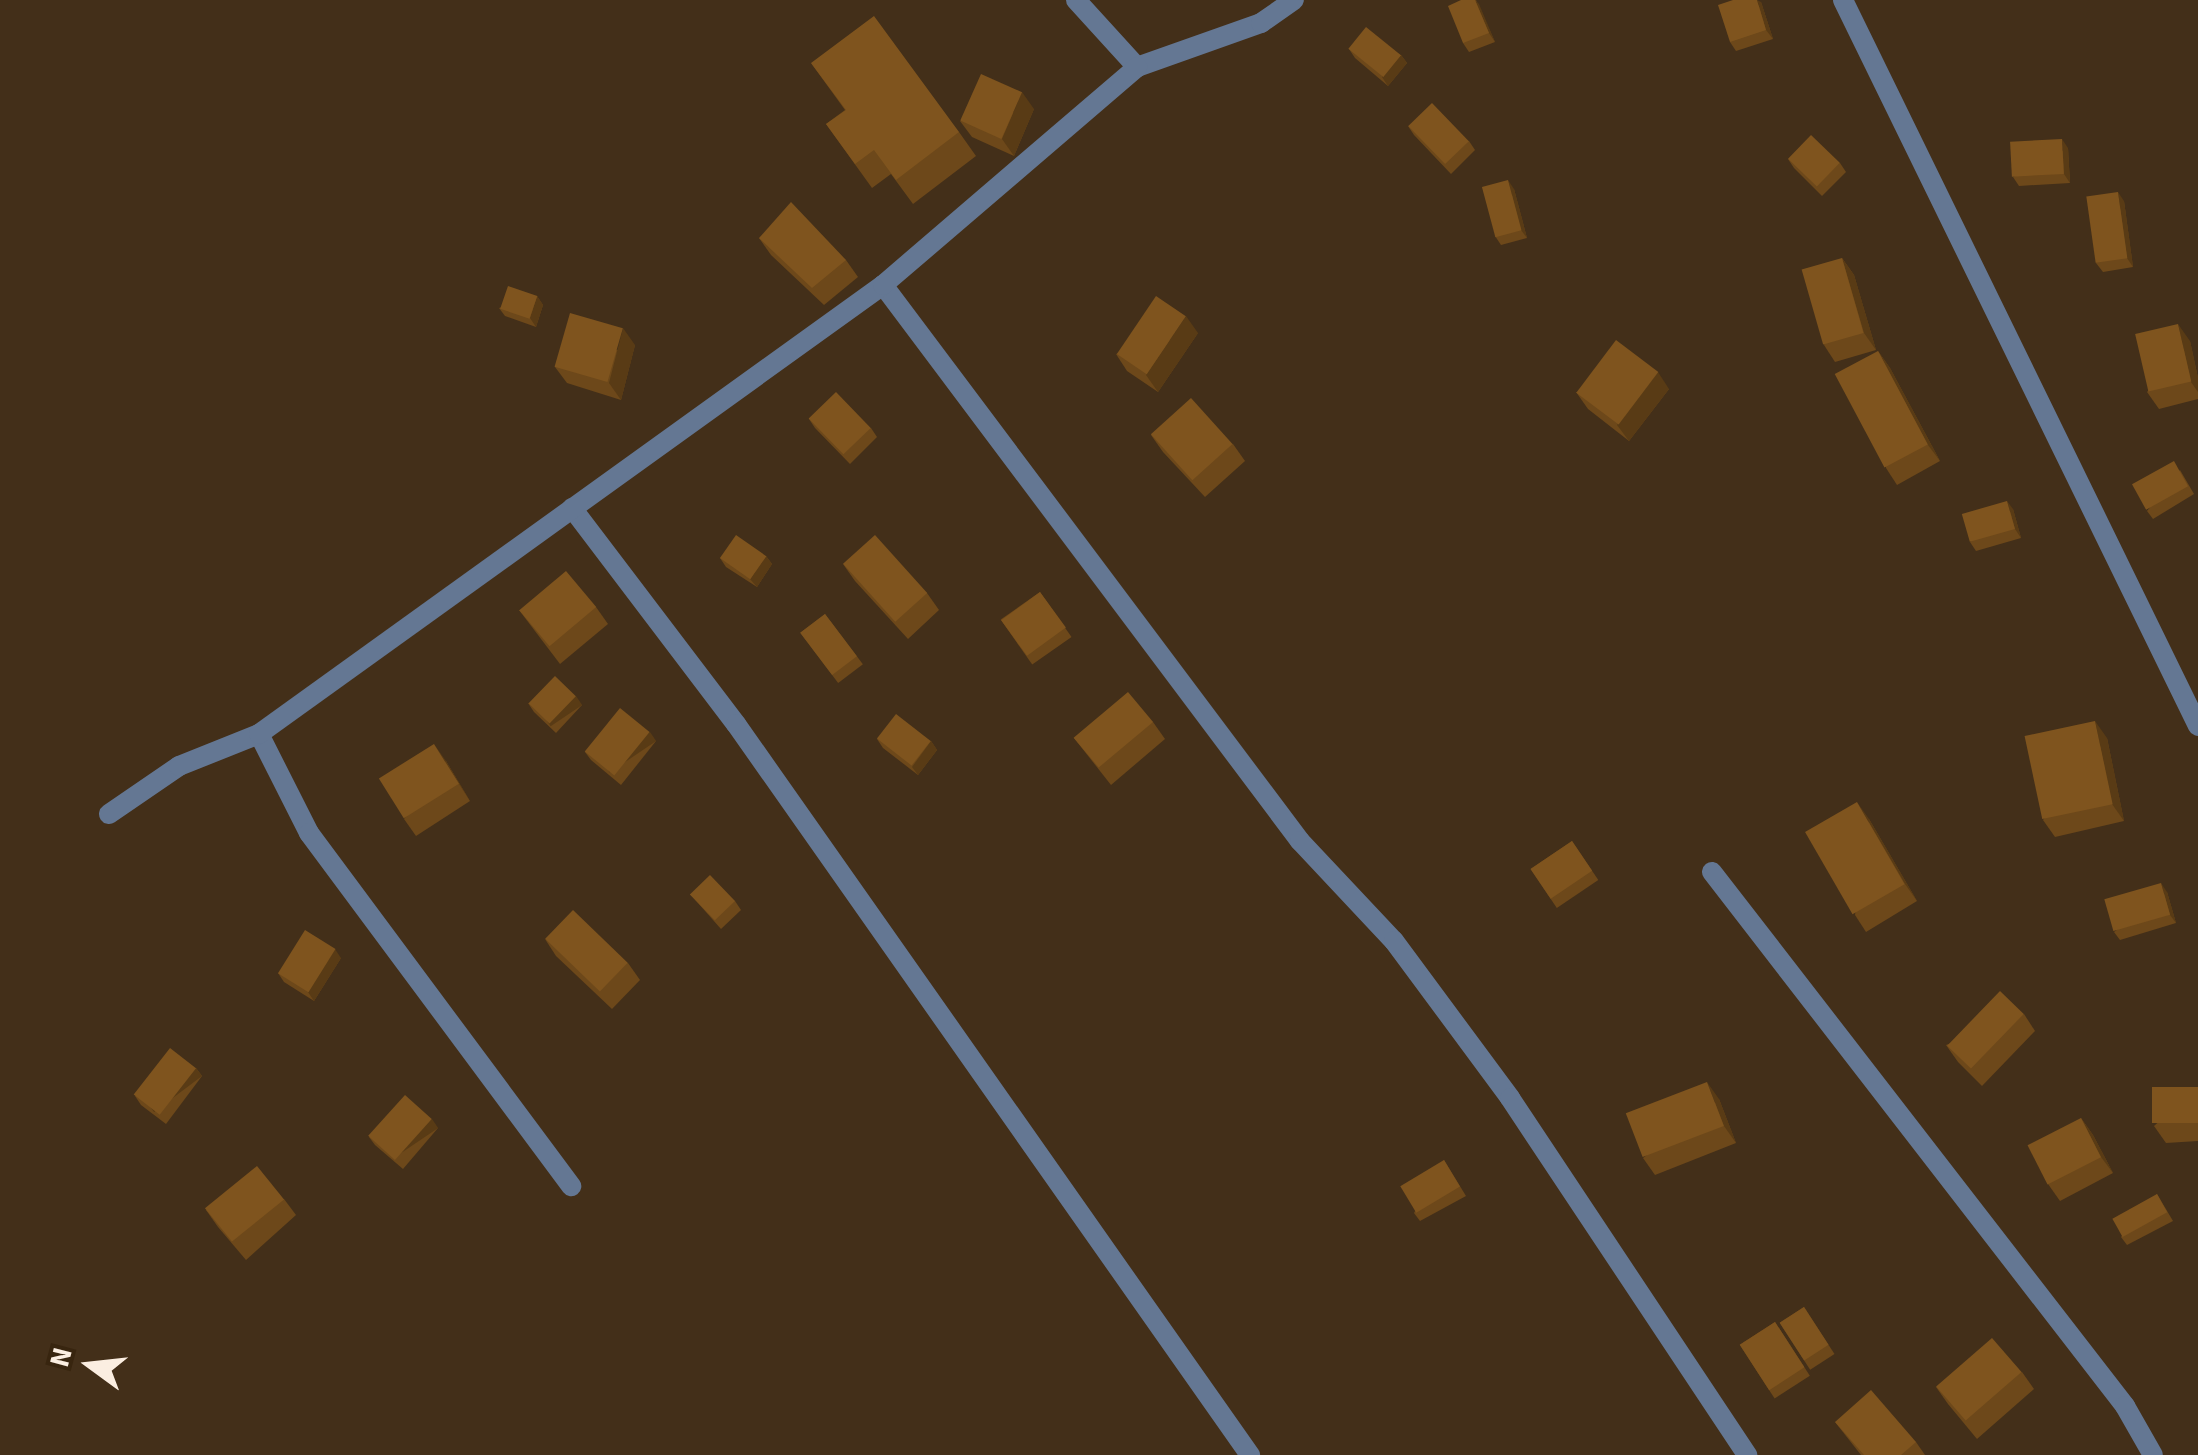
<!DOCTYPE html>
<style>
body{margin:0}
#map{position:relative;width:2198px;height:1455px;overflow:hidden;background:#432f19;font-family:"Source Sans 3",sans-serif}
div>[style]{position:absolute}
.street>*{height:20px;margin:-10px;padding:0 10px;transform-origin:10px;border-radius:10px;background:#647793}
.wall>*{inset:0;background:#6d481a;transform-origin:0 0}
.shaded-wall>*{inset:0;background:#593b15;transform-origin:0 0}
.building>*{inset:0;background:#7f541e;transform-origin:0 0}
span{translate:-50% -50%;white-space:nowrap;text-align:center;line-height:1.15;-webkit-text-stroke:8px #38250f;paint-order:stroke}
.north{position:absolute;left:40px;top:1315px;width:100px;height:100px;-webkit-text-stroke:8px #38250f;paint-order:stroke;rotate:285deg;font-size:28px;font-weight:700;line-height:40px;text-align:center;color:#fbeee1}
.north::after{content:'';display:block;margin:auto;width:35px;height:45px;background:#fbeee1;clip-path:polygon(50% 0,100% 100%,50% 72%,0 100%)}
</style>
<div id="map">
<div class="street">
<div style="left:1076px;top:0;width:91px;rotate:47.7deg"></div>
<div style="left:1137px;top:67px;width:132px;rotate:-19.5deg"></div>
<div style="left:1261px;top:23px;width:40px;rotate:-34.9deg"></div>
<div style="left:1843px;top:0;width:808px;rotate:63.94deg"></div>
<div style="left:883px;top:285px;width:695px;rotate:53.13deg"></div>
<div style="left:1300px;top:841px;width:137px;rotate:46.8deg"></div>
<div style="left:1394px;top:941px;width:195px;rotate:53.5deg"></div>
<div style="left:1510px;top:1098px;width:429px;rotate:56.4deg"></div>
<div style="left:572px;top:508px;width:271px;rotate:52.8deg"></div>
<div style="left:736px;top:724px;width:894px;rotate:54.89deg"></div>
<div style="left:259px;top:734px;width:111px;rotate:63.2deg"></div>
<div style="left:309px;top:833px;width:440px;rotate:53.4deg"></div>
<div style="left:109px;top:814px;width:85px;rotate:-34.4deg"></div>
<div style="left:179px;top:766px;width:86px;rotate:-21.8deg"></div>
<div style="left:259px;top:734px;width:769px;rotate:-35.74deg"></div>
<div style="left:883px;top:285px;width:335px;rotate:-40.6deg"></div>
<div style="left:1712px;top:872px;width:675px;rotate:52.28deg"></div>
<div style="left:2125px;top:1406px;width:56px;rotate:60.3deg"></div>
</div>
<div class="wall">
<div style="clip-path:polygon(1461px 0,1476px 0,1495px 42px,1469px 52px,1463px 43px)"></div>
<div style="clip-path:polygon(1761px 2px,1773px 39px,1736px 51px,1730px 42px)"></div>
<div style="clip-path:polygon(1349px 49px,1401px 55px,1407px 63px,1388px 86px,1355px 58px)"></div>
<div style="clip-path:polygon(811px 63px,959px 132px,976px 156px,913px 204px,891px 174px,872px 188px,826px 124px,845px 110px)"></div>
<div style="clip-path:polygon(1034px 109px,1014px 156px,972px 137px,960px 121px)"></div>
<div style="clip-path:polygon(1408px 126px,1469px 141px,1475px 150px,1451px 174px,1414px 135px)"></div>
<div style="clip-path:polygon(2068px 148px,2070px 183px,2019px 186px,2013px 177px)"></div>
<div style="clip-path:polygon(1788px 159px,1840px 163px,1846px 172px,1822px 196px,1794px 168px)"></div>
<div style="clip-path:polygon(1514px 189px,1527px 238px,1501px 245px,1495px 236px)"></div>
<div style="clip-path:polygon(2124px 201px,2133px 267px,2103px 272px,2096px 263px)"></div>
<div style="clip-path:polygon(759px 238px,846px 260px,858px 277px,824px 305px,771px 255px)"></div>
<div style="clip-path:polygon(1842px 258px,1854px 275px,1876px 350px,1835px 362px,1824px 345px)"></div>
<div style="clip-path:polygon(537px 296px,543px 305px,536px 327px,505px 316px,499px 308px)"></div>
<div style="clip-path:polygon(1198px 333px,1158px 392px,1127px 371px,1116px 354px)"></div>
<div style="clip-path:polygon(2190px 341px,2198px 378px,2198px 399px,2159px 409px,2147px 392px)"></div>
<div style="clip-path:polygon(635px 345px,621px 400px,567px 383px,555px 367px)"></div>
<div style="clip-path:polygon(1878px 351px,1890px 368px,1940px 461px,1897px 485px,1886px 468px)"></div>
<div style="clip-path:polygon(1669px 389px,1629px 441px,1588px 409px,1576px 392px)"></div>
<div style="clip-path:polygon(809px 419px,871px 428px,877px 437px,850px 464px,815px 428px)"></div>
<div style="clip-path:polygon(1151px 435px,1233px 444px,1245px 461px,1205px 497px,1163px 452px)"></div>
<div style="clip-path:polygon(2180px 470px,2194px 494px,2153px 519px,2147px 511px)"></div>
<div style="clip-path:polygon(2013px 509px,2021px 538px,1976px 551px,1970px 542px)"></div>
<div style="clip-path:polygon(766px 556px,772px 564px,757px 587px,726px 567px,720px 558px)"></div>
<div style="clip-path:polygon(843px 564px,927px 593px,939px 610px,908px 639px,855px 581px)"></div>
<div style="left:1040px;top:592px;width:55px;height:48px;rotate:55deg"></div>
<div style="clip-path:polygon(596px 607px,608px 624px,560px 664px,519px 610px)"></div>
<div style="left:825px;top:614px;width:63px;height:31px;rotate:53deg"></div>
<div style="clip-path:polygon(528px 703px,582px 705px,556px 733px,534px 712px)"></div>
<div style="clip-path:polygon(1153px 722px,1165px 739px,1111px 785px,1074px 738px)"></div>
<div style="clip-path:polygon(2107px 738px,2124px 821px,2055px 837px,2043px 820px)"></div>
<div style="clip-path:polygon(877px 739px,931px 741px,937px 750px,918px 775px,883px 748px)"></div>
<div style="clip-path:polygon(656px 741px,621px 785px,591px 760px,585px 752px)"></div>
<div style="clip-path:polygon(446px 761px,470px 801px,416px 836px,404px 819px)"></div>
<div style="clip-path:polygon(1869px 819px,1917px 901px,1866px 932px,1855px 915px)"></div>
<div style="left:1572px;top:841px;width:47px;height:50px;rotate:56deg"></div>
<div style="clip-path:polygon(2167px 892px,2176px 923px,2120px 940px,2114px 932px)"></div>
<div style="clip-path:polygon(690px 894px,735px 901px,741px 910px,721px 929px)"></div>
<div style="clip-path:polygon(545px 939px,628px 963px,640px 980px,612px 1009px,556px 956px)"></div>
<div style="clip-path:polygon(341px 958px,314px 1001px,284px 982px,278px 973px)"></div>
<div style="clip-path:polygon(2024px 1014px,2035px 1031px,1982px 1086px,1958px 1062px,1946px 1045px)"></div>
<div style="clip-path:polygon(196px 1068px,202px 1076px,166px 1124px,141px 1105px,135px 1096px)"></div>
<div style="clip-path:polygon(2198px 1087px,2198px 1141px,2166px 1143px,2154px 1126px)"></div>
<div style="clip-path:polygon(1719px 1099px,1736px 1143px,1655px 1175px,1643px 1158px)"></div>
<div style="clip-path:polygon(2081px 1118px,2093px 1135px,2113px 1173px,2060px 1201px,2048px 1184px)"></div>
<div style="clip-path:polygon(438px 1128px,403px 1169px,375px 1145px,369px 1137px)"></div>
<div style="clip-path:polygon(1444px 1160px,1466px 1196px,1420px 1221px,1414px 1213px)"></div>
<div style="clip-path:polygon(2157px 1194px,2173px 1221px,2127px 1245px,2121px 1237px)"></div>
<div style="clip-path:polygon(284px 1199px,296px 1215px,246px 1260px,218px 1227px,206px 1210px)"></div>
<div style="left:1804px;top:1307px;width:56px;height:29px;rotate:57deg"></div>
<div style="left:1775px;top:1322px;width:64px;height:42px;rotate:57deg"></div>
<div style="clip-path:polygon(2022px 1372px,2034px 1389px,1977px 1439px,1948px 1404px,1936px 1387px)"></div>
<div style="clip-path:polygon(1835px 1422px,1916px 1442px,1925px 1455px,1861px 1455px)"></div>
</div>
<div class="shaded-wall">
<div style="clip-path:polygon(1475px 0,1479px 4px,1495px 42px,1489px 33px)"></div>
<div style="clip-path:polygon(1757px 0,1761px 2px,1773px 39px,1766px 30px)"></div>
<div style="clip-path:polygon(1401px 55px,1407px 63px,1388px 86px,1382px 77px)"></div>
<div style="clip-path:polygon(1022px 92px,1034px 109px,1014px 156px,1002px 139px)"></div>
<div style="clip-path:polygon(2062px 139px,2068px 148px,2070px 183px,2064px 174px)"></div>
<div style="clip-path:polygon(1508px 180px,1514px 189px,1527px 238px,1521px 230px)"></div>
<div style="clip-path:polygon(2118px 192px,2124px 201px,2133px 267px,2127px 258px)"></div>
<div style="clip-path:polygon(1842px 258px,1854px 275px,1876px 350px,1864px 333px)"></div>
<div style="clip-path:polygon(537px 296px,543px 305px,536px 327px,530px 318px)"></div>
<div style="clip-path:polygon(1186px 316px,1198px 333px,1158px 392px,1146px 375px)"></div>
<div style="clip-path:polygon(2178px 324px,2190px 341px,2198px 378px,2198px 392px,2191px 382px)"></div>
<div style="clip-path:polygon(623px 328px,635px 345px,621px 400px,609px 383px)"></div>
<div style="clip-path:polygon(1878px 351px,1890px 368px,1940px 461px,1928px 445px)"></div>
<div style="clip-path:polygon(1658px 372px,1669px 389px,1629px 441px,1617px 425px)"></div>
<div style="clip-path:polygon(2007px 501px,2013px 509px,2021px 538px,2015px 529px)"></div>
<div style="clip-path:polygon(766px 556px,772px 564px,757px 587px,750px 579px)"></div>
<div style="left:576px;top:696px;width:11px;height:38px;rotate:56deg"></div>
<div style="clip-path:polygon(2095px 721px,2107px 738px,2124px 821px,2112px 804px)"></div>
<div style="left:650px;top:732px;width:11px;height:56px;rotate:56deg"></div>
<div style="clip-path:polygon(931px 741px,937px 750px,918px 775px,912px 767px)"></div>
<div style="clip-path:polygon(434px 744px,446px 761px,470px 801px,459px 784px)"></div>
<div style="clip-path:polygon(1857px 802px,1869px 819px,1917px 901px,1905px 884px)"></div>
<div style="clip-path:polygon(2161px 883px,2167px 892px,2176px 923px,2170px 915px)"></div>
<div style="clip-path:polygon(335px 949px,341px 958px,314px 1001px,308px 992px)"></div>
<div style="left:196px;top:1068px;width:10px;height:60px;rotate:53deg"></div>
<div style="clip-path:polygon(1707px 1082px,1719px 1099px,1736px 1143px,1724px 1126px)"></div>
<div style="clip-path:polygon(2081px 1118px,2093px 1135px,2113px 1173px,2101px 1157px)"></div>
<div style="left:432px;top:1119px;width:11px;height:54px;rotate:56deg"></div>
</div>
<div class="building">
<div style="clip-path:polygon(1461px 0,1475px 0,1489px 33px,1463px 43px,1448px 6px)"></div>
<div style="clip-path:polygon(1733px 0,1757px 0,1766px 30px,1730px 42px,1718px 5px)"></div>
<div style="clip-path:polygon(874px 16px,959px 132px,896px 180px,874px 150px,855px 164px,826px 124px,846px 110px,811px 63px)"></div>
<div style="left:1366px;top:27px;width:45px;height:28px;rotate:39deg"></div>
<div style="left:981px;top:74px;width:45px;height:51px;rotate:24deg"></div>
<div style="left:1432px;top:103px;width:53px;height:33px;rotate:46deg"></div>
<div style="left:1811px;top:135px;width:40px;height:33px;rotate:44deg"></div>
<div style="left:2062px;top:139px;width:35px;height:52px;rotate:87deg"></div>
<div style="left:1508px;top:180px;width:52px;height:27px;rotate:75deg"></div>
<div style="left:2118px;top:192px;width:67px;height:32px;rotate:82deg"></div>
<div style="clip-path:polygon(791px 202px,846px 260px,812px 288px,759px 238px)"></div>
<div style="left:1842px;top:258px;width:78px;height:42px;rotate:74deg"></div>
<div style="left:508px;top:286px;width:31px;height:24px;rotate:19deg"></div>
<div style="left:1156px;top:296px;width:36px;height:70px;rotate:34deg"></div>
<div style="left:570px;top:313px;width:55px;height:56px;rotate:16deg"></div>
<div style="left:2178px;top:324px;width:59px;height:44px;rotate:77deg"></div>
<div style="left:1616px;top:340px;width:53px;height:66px;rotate:37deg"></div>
<div style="left:1878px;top:351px;width:106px;height:49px;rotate:62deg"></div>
<div style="left:836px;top:392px;width:50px;height:38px;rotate:46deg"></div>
<div style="left:1191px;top:398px;width:62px;height:54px;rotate:48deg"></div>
<div style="left:2174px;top:461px;width:29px;height:48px;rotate:61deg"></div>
<div style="left:2007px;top:501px;width:29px;height:47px;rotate:74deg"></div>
<div style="left:736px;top:535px;width:37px;height:28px;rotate:35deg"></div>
<div style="left:875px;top:535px;width:78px;height:43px;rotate:48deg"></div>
<div style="left:566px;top:571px;width:47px;height:61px;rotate:50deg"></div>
<div style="left:1040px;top:592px;width:44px;height:48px;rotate:54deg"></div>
<div style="left:825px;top:614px;width:53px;height:31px;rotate:53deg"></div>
<div style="left:555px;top:676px;width:29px;height:38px;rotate:44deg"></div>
<div style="left:1128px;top:692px;width:39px;height:71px;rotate:50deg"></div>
<div style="left:620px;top:708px;width:38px;height:56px;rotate:39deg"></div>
<div style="left:896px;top:714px;width:44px;height:31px;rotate:38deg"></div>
<div style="left:2095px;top:721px;width:85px;height:72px;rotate:78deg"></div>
<div style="left:434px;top:744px;width:47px;height:65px;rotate:58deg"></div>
<div style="left:1857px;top:802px;width:95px;height:60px;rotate:60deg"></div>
<div style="left:1572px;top:841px;width:36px;height:50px;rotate:56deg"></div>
<div style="left:710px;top:875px;width:36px;height:28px;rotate:46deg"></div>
<div style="left:2161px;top:883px;width:33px;height:59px;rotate:74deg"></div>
<div style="left:573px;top:910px;width:76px;height:40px;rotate:44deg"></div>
<div style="left:305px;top:930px;width:36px;height:51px;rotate:32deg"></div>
<div style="left:2000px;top:991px;width:33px;height:76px;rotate:44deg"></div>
<div style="left:170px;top:1048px;width:33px;height:59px;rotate:38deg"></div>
<div style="left:1707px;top:1082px;width:47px;height:87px;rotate:69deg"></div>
<div style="left:2198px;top:1087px;width:36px;height:46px;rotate:90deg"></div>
<div style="left:405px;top:1095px;width:36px;height:55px;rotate:42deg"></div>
<div style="left:2081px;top:1118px;width:44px;height:60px;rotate:63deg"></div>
<div style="left:1444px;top:1160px;width:31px;height:51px;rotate:59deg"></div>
<div style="left:257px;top:1166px;width:43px;height:67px;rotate:51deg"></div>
<div style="left:2157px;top:1194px;width:21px;height:51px;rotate:61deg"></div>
<div style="left:1804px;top:1307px;width:45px;height:29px;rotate:57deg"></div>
<div style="left:1775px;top:1322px;width:54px;height:42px;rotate:57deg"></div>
<div style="left:1992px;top:1338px;width:45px;height:74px;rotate:49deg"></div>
<div style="clip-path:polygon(1871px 1390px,1916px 1442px,1901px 1455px,1864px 1455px,1835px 1422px)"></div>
</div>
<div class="north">N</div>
</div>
